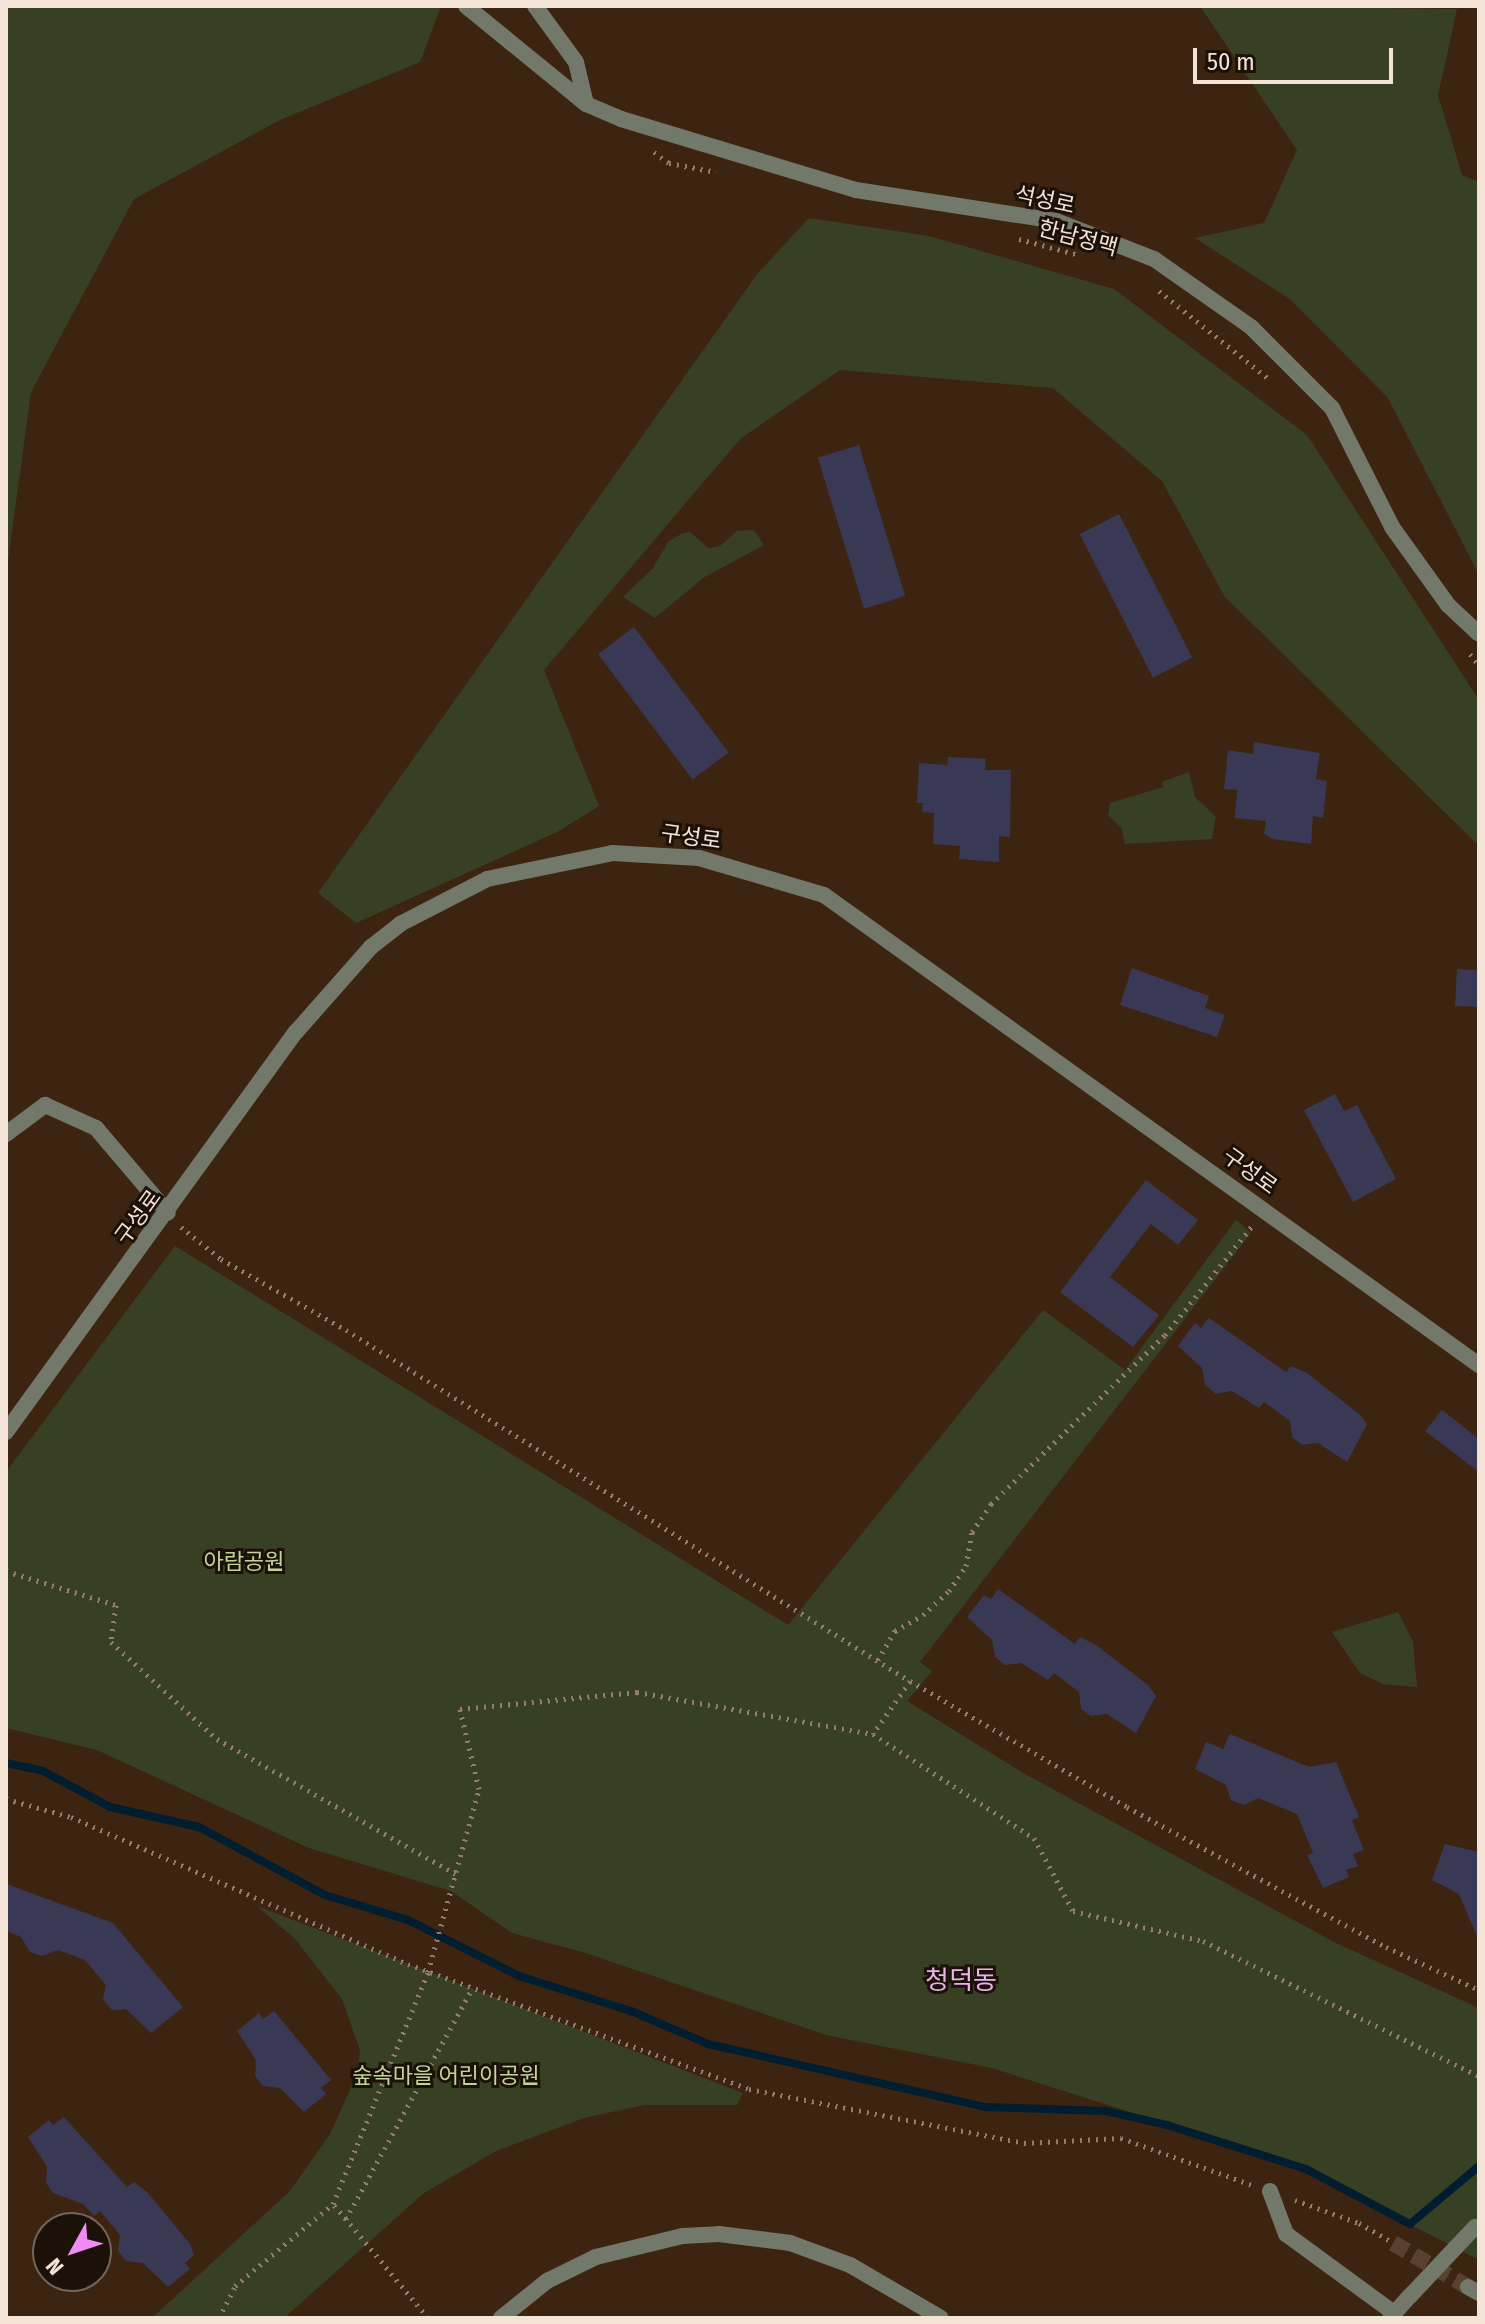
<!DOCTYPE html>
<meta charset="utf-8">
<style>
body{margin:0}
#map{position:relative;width:1485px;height:2324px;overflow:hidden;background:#3d2410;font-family:"Fira Sans Condensed","Noto Sans KR",sans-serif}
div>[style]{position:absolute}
.green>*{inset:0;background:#384024}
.stream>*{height:8px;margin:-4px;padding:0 4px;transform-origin:4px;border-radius:4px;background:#001e30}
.building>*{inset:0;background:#393855;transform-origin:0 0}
.pedestrian-tunnel>*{height:16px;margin-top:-8px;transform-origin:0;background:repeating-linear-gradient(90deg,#58412e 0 16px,transparent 0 24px)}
.path>*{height:5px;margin-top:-2.5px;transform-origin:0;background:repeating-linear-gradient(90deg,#937e6e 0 2px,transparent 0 8px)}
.pedestrian>*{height:16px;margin:-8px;padding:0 8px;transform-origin:8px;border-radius:8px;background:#72796b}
.minor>*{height:16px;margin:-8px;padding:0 8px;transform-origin:8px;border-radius:8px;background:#72796b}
.tertiary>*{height:16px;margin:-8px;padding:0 8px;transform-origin:8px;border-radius:8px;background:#72796b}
.tertiary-bridge>*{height:16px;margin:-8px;padding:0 8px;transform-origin:8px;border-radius:8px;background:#72796b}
span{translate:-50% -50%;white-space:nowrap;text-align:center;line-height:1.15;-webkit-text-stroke:6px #1c1108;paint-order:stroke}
.street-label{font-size:22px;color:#f4e3d7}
.park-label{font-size:22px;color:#c2d499}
.quarter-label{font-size:26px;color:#ebb3ed}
.frame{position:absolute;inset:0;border:8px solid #f4e3d7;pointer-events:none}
.north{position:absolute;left:32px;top:2212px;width:80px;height:80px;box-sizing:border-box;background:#1c1108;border:2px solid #72655b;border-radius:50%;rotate:230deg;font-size:22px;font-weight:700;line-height:32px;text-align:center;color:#f4e3d7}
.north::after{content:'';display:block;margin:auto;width:28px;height:36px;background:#f08bf5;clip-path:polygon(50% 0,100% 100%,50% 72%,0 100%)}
.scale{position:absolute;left:1193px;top:48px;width:200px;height:36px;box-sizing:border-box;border:4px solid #f4e3d7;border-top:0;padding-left:10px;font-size:24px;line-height:28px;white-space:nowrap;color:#f4e3d7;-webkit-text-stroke:6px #1c1108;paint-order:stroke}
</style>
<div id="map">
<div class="green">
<div style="clip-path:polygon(6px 6px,441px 6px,420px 62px,280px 120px,134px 199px,31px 392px,6px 575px)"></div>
<div style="clip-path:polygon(1200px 6px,1457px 9px,1438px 95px,1462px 175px,1479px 182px,1479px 575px,1388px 398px,1290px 299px,1195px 238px,1264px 223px,1297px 150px)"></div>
<div style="clip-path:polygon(809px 218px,929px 236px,1114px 289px,1307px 435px,1479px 700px,1479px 846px,1225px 597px,1162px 481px,1053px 388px,840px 370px,740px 439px,544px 670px,599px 806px,557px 832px,356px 923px,318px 893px,758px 273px)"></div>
<div style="clip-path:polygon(754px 530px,764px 545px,703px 578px,655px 618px,623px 597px,653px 568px,668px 542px,681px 534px,690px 532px,708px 548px,720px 546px,737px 531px)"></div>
<div style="clip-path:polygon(1189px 772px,1195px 797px,1216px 817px,1212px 839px,1125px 844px,1122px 829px,1108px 815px,1110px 803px,1163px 787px,1162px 782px)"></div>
<div style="clip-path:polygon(1236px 1220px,1251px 1233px,920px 1662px,932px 1671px,907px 1701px,1025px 1774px,1336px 1943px,1479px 2008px,1479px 2260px,1293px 2164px,992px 2068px,826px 2035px,586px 1953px,512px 1933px,451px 1891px,309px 1848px,97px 1750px,6px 1728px,6px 1472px,175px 1246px,788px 1625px,1043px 1310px,1125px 1370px)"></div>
<div style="clip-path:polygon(1398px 1612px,1413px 1642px,1417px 1687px,1383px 1684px,1360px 1673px,1332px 1632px)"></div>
<div style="clip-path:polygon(257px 1906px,408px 1964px,743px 2093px,737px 2105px,644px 2105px,584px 2118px,496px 2151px,424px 2193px,284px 2318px,152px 2318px,290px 2191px,330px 2134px,357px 2074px,360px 2050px,342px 1999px,295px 1939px)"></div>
</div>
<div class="stream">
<div style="left:6px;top:1763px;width:38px;rotate:12deg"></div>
<div style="left:43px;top:1771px;width:76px;rotate:28.2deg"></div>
<div style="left:110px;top:1807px;width:91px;rotate:12.7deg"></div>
<div style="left:199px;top:1827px;width:143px;rotate:28.4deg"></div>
<div style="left:325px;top:1895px;width:87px;rotate:16.8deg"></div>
<div style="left:408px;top:1920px;width:124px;rotate:26.8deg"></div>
<div style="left:519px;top:1976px;width:117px;rotate:17.4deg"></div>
<div style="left:631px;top:2011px;width:84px;rotate:23.2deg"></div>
<div style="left:708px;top:2044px;width:285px;rotate:12.8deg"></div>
<div style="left:986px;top:2107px;width:120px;rotate:1.9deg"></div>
<div style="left:1106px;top:2111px;width:63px;rotate:12.9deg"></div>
<div style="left:1167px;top:2125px;width:146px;rotate:17.6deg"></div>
<div style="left:1306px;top:2169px;width:118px;rotate:27.9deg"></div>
<div style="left:1410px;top:2224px;width:90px;rotate:-40deg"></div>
</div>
<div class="building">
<div style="left:859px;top:445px;width:158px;height:43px;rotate:73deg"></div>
<div style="left:1119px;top:514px;width:161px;height:44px;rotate:63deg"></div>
<div style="left:634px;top:627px;width:157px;height:45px;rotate:53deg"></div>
<div style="clip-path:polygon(1254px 742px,1320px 753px,1316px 779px,1327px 781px,1323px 818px,1313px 816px,1311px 844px,1273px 839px,1264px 834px,1266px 821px,1235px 818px,1237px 790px,1224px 789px,1228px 750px,1253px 754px)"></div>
<div style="clip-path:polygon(948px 757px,986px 759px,985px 770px,1011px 770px,1010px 837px,999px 836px,999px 862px,959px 859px,960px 846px,933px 844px,934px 813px,922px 812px,923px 803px,917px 803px,919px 763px,947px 765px)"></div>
<div style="clip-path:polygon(1132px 968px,1209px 996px,1205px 1008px,1225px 1015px,1217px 1037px,1120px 1005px)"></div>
<div style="left:1457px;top:969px;width:22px;height:37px;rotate:3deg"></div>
<div style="clip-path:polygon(1335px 1094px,1344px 1111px,1357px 1105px,1396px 1179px,1353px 1202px,1304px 1110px)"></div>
<div style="clip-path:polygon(1146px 1180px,1198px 1220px,1178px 1245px,1151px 1224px,1110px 1277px,1159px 1315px,1133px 1347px,1060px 1292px)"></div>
<div style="clip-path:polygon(1209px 1318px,1286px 1372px,1291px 1366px,1307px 1373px,1359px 1414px,1367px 1424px,1347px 1462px,1318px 1443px,1302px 1445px,1292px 1437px,1290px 1421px,1264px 1402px,1259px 1408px,1232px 1391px,1216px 1394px,1205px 1385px,1202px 1368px,1178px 1346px,1195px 1323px,1201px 1328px)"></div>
<div style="clip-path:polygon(1442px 1410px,1479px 1439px,1479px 1472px,1425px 1431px)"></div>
<div style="clip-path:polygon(998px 1589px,1075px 1644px,1080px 1637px,1096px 1645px,1148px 1685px,1156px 1696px,1136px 1733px,1107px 1714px,1091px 1716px,1081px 1709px,1079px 1692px,1054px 1673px,1048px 1680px,1021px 1663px,1005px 1665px,995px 1657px,992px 1640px,967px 1617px,984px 1595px,991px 1599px)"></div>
<div style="clip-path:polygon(1230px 1734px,1309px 1767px,1336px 1762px,1359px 1817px,1352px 1820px,1364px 1850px,1353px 1854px,1358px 1866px,1346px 1870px,1349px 1877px,1323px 1888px,1307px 1855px,1313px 1853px,1297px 1814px,1258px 1798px,1244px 1805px,1231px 1800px,1226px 1785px,1195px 1769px,1206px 1742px,1223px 1749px)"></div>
<div style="clip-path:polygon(1445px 1844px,1479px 1852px,1479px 1941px,1459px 1894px,1432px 1880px)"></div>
<div style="clip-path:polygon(6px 1884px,113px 1923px,183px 2007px,151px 2033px,126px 2009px,112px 2010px,103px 1999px,106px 1985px,85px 1960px,58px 1950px,42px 1956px,30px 1952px,21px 1937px,6px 1931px)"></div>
<div style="clip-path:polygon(274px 2011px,331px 2080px,321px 2088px,326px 2094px,304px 2112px,280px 2088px,263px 2086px,255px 2076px,256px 2060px,237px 2031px,259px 2013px,263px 2019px)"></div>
<div style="clip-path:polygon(64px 2117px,127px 2187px,134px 2182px,147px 2192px,190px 2244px,194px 2255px,185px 2263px,190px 2269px,168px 2287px,143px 2263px,126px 2261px,118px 2251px,120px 2235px,100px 2211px,94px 2216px,83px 2204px,53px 2193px,46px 2183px,47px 2167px,28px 2137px,49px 2120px,53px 2125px)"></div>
</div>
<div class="pedestrian-tunnel">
<div style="left:1393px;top:2243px;width:87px;rotate:30.4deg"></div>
</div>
<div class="path">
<div style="left:654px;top:152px;width:19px;rotate:36deg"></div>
<div style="left:669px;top:163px;width:48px;rotate:10.8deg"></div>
<div style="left:1019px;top:239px;width:62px;rotate:14.9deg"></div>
<div style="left:1159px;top:291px;width:142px;rotate:38.7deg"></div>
<div style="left:1470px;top:654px;width:14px;rotate:51deg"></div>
<div style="left:181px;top:1227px;width:51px;rotate:38.7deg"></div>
<div style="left:221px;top:1259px;width:144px;rotate:29.6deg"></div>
<div style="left:346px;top:1330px;width:664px;rotate:31.9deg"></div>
<div style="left:910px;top:1681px;width:251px;rotate:30.1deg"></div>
<div style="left:1127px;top:1807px;width:294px;rotate:28.4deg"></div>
<div style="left:1386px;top:1947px;width:102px;rotate:24.8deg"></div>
<div style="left:6px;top:1571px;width:115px;rotate:17.2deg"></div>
<div style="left:116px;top:1605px;width:37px;rotate:98deg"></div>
<div style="left:111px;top:1642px;width:144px;rotate:42.5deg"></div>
<div style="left:217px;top:1739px;width:274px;rotate:29.5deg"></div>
<div style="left:878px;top:1660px;width:34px;rotate:-60deg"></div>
<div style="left:895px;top:1631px;width:32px;rotate:-30deg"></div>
<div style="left:923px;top:1615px;width:35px;rotate:-43deg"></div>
<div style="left:949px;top:1591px;width:30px;rotate:-56deg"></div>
<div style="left:966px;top:1566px;width:35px;rotate:-80deg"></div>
<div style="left:972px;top:1532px;width:34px;rotate:-56deg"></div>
<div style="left:991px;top:1504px;width:243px;rotate:-44.2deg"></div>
<div style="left:1165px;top:1335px;width:139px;rotate:-51.4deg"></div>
<div style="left:910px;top:1681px;width:65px;rotate:124.9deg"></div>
<div style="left:873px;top:1734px;width:192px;rotate:32.9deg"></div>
<div style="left:1034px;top:1838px;width:83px;rotate:61.9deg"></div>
<div style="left:1073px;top:1911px;width:133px;rotate:13deg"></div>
<div style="left:1203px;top:1941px;width:307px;rotate:26.1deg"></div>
<div style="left:6px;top:1799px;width:67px;rotate:15.5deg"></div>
<div style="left:71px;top:1817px;width:368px;rotate:23.6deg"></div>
<div style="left:408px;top:1964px;width:363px;rotate:20.1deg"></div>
<div style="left:749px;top:2089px;width:280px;rotate:11.1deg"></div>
<div style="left:1024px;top:2143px;width:97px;rotate:-3deg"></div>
<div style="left:1121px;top:2138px;width:139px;rotate:19.7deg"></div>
<div style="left:1295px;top:2200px;width:68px;rotate:19.8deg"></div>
<div style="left:1359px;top:2223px;width:39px;rotate:30deg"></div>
<div style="left:346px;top:2219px;width:20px;rotate:-131deg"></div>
<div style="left:333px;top:2204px;width:251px;rotate:-67.7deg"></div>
<div style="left:428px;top:1972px;width:190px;rotate:-74.4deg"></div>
<div style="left:479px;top:1789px;width:82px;rotate:-103.4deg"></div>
<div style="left:460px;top:1709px;width:178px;rotate:-5.5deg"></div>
<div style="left:637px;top:1692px;width:240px;rotate:10.1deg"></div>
<div style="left:219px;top:2318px;width:36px;rotate:-63deg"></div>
<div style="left:235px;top:2286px;width:128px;rotate:-39.9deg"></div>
<div style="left:428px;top:2318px;width:129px;rotate:-129.6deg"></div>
<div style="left:346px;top:2219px;width:262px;rotate:-61.3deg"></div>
</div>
<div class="pedestrian">
<div style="left:1270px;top:2191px;width:46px;rotate:69.6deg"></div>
<div style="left:1286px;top:2234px;width:134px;rotate:36.2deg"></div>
<div style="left:1468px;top:2287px;width:13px;rotate:29deg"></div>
</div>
<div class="minor">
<div style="left:535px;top:6px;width:69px;rotate:53.8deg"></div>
<div style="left:576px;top:62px;width:43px;rotate:76.6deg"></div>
<div style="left:6px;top:1134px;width:49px;rotate:-36.6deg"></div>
<div style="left:45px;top:1105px;width:56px;rotate:24.3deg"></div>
<div style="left:96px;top:1128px;width:111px;rotate:49.7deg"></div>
</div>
<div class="tertiary">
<div style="left:466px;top:6px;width:155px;rotate:39.2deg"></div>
<div style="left:586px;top:104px;width:38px;rotate:23deg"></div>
<div style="left:621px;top:119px;width:245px;rotate:16.8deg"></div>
<div style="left:856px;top:190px;width:202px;rotate:8.8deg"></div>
<div style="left:1056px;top:221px;width:105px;rotate:21.2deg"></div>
<div style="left:1154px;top:259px;width:118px;rotate:35deg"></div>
<div style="left:1251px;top:327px;width:115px;rotate:45deg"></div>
<div style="left:1332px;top:408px;width:133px;rotate:63.2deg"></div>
<div style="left:1392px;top:527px;width:96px;rotate:54.3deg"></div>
<div style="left:1448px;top:605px;width:42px;rotate:43.1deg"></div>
<div style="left:6px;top:1432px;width:494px;rotate:-54.1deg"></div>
<div style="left:296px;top:1032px;width:113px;rotate:-48.6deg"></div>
<div style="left:371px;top:947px;width:37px;rotate:-38deg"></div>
<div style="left:400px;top:924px;width:98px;rotate:-27.3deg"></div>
<div style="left:487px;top:879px;width:128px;rotate:-11.7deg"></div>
<div style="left:612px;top:853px;width:87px;rotate:3.3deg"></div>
<div style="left:699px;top:858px;width:130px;rotate:16.5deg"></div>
<div style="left:824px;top:895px;width:806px;rotate:35.66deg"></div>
<div style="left:501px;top:2318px;width:59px;rotate:-38.8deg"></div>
<div style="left:547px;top:2281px;width:55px;rotate:-26.1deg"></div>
<div style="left:596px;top:2257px;width:89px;rotate:-13.6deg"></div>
<div style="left:683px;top:2236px;width:36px;rotate:-3deg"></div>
<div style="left:719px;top:2234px;width:72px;rotate:7.2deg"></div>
<div style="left:790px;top:2243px;width:64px;rotate:20.1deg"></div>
<div style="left:850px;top:2265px;width:105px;rotate:30.2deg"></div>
<div style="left:1390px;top:2318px;width:30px;rotate:-48deg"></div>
</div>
<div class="tertiary-bridge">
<div style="left:1410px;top:2296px;width:95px;rotate:-46.7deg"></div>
</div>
<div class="street-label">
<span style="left:1045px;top:200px;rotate:12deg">석성로</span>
<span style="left:1078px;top:238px;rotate:15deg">한남정맥</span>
<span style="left:691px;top:837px;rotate:8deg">구성로</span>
<span style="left:1250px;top:1171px;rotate:36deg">구성로</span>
<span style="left:138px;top:1217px;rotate:-54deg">구성로</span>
</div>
<div class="park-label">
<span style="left:244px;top:1562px">아람공원</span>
<span style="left:446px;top:2076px">숲속마을 어린이공원</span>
</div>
<div class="quarter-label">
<span style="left:961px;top:1981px">청덕동</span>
</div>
<div class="frame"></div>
<div class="north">N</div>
<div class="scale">50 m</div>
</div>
